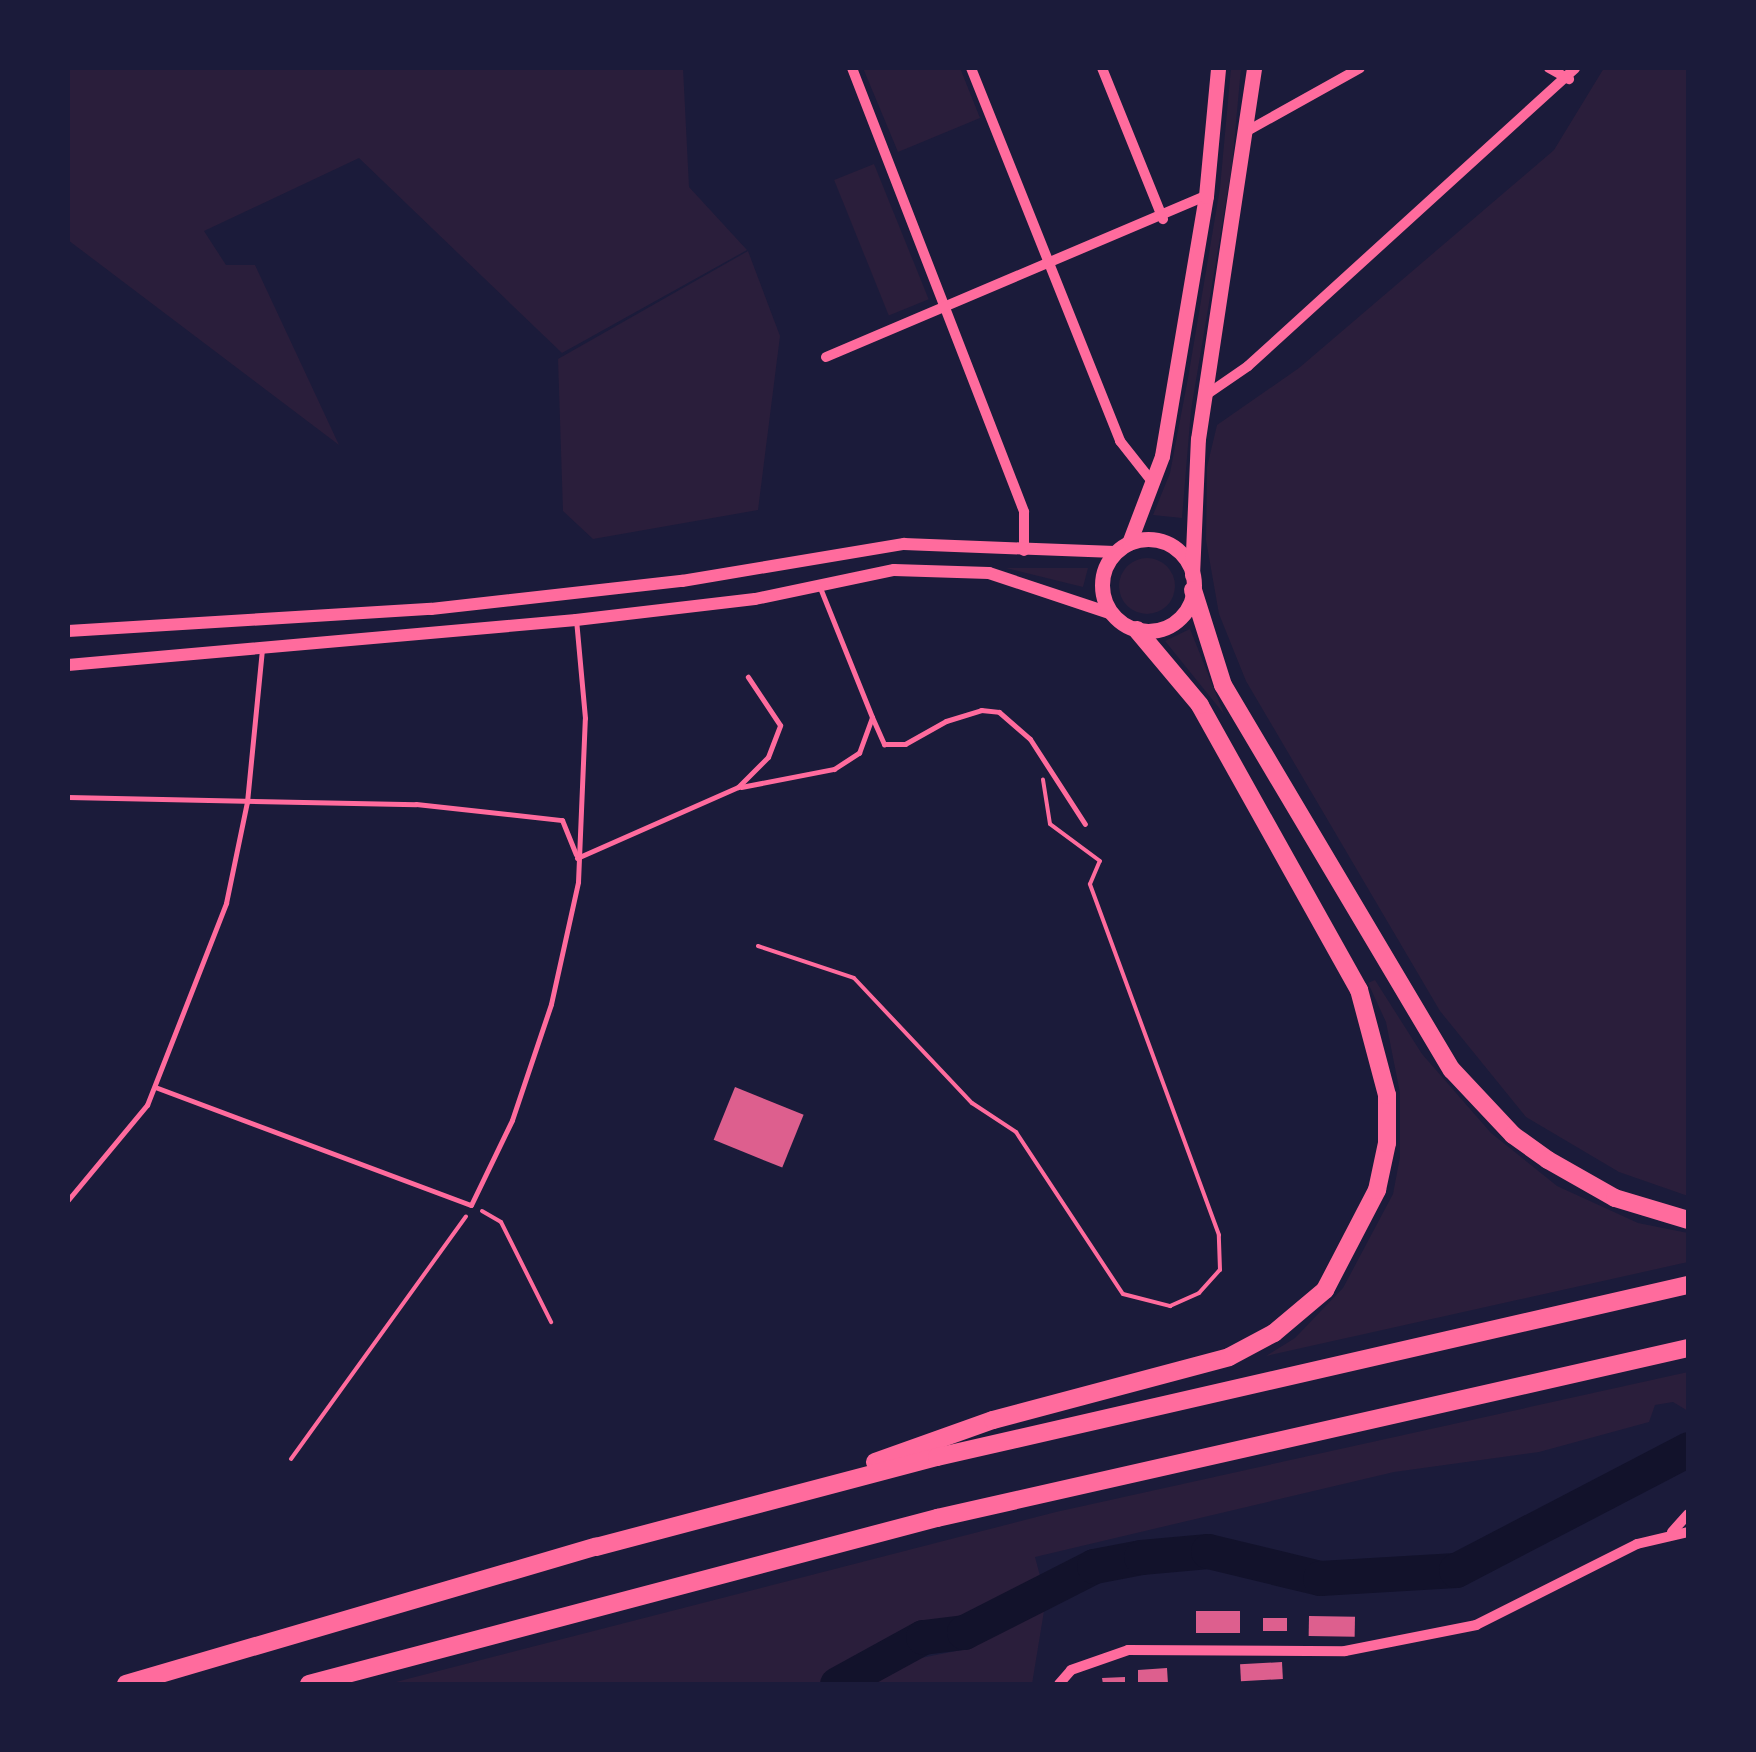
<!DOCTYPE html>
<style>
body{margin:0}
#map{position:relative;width:1756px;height:1752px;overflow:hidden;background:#1b1b3a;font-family:"IBM Plex Sans",sans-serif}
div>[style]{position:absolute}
.green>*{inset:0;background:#2a1e3b;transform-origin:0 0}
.round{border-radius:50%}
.river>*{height:35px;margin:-17.5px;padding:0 17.5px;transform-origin:17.5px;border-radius:17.5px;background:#12122b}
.building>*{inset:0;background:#dd5f8e;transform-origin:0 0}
.path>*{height:4px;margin:-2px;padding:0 2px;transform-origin:2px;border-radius:2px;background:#ff6b9d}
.service>*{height:5px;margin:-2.5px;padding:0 2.5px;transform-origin:2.5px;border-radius:2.5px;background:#ff6b9d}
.minor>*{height:10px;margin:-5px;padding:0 5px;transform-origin:5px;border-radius:5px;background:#ff6b9d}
.tertiary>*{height:12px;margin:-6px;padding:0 6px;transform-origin:6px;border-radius:6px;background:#ff6b9d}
.primary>*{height:15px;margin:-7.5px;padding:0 7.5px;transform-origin:7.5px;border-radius:7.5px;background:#ff6b9d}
.primary>.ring{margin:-7.5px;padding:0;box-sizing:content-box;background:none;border:15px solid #ff6b9d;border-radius:50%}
.motorway>*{height:18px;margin:-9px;padding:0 9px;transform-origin:9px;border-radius:9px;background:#ff6b9d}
span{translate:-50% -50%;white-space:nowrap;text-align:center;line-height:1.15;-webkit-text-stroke:8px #1b1b3a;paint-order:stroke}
.frame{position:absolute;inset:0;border:70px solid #1b1b3a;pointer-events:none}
</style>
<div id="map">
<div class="green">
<div style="clip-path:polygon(68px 68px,683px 68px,689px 187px,747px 250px,562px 353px,359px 158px,204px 231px,226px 265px,255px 265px,339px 445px,68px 240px)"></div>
<div style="clip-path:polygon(863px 68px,960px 68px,980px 118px,898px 152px)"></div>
<div style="clip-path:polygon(1231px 68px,1241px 68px,1232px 166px,1191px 410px,1182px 518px,1153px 515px,1170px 473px,1188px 378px,1220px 188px)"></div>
<div style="clip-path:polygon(1604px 68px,1688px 68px,1688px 1196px,1619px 1172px,1526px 1117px,1440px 1011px,1246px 681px,1219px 614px,1206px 540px,1207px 467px,1217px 425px,1299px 368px,1554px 150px)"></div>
<div style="left:874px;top:164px;width:146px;height:43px;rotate:68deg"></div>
<div style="clip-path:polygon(748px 251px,780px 336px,758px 510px,593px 539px,563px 511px,558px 359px)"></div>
<div class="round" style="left:1119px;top:558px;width:56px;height:56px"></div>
<div style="clip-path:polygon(1006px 568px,1088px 568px,1083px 587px)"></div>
<div style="clip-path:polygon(1190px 629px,1224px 714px,1165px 641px)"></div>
<div style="clip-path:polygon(1375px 980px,1422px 1054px,1491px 1133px,1557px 1186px,1638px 1223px,1688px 1233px,1688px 1262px,1266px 1356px,1295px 1338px,1343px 1288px,1393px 1194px,1400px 1157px,1400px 1093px,1386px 1022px,1368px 983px)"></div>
<div style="clip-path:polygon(1688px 1372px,1688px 1411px,1673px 1402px,1655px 1405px,1649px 1422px,1539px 1452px,1394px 1472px,1035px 1557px,1043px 1587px,979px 1618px,913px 1634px,818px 1684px,388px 1684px,1056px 1512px)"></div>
<div style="clip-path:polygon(1044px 1611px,1032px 1684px,862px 1684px,901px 1662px,961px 1650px)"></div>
</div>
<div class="river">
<div style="left:837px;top:1684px;width:98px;rotate:-28.7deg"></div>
<div style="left:923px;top:1637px;width:41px;rotate:-7deg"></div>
<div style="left:964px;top:1632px;width:146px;rotate:-26.9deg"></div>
<div style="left:1094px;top:1566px;width:48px;rotate:-10.8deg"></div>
<div style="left:1141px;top:1557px;width:67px;rotate:-5.1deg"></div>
<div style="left:1208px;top:1551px;width:115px;rotate:13.6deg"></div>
<div style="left:1320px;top:1578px;width:136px;rotate:-3.4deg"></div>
<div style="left:1456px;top:1570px;width:262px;rotate:-27.5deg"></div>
</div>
<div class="building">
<div style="left:735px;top:1087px;width:74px;height:57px;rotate:22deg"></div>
<div style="left:1196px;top:1611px;width:44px;height:22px"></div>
<div style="left:1309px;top:1616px;width:46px;height:20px;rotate:1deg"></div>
<div style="left:1263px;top:1618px;width:24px;height:13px"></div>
<div style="left:1282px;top:1662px;width:17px;height:42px;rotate:87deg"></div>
<div style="clip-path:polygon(1167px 1668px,1168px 1684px,1138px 1684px,1138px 1670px)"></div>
<div style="clip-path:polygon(1125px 1677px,1125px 1684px,1103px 1684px,1102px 1678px)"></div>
</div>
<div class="path">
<div style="left:758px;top:946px;width:101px;rotate:18.4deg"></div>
<div style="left:854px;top:978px;width:172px;rotate:46.7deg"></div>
<div style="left:972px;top:1103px;width:53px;rotate:33.4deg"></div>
<div style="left:1016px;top:1132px;width:194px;rotate:56.6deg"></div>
<div style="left:1123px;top:1294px;width:49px;rotate:14.3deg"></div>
<div style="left:1170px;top:1306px;width:32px;rotate:-24deg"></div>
<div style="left:1199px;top:1293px;width:31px;rotate:-48deg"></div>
<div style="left:1220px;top:1270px;width:35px;rotate:-92deg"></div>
<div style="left:1219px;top:1235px;width:374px;rotate:-110.2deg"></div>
<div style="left:1090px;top:884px;width:25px;rotate:-67deg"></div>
<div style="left:1100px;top:861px;width:62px;rotate:-143.5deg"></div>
<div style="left:1050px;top:824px;width:45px;rotate:-99deg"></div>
<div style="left:482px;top:1211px;width:22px;rotate:30deg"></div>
<div style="left:501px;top:1222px;width:112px;rotate:63.4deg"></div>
<div style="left:291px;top:1459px;width:299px;rotate:-54.2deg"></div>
</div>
<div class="service">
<div style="left:872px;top:717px;width:30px;rotate:66deg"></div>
<div style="left:884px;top:744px;width:21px"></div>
<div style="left:905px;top:744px;width:47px;rotate:-29.3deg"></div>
<div style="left:946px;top:721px;width:37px;rotate:-17deg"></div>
<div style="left:981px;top:710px;width:18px;rotate:6deg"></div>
<div style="left:999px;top:712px;width:41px;rotate:41.1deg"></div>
<div style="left:1030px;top:739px;width:101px;rotate:57.1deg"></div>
<div style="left:741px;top:787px;width:95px;rotate:-11deg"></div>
<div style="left:834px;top:769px;width:30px;rotate:-33deg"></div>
<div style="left:859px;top:753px;width:38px;rotate:-70deg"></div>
<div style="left:872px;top:717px;width:142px;rotate:-111.9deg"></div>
<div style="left:68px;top:797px;width:348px;rotate:1.2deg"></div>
<div style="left:416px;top:804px;width:147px;rotate:6.3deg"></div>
<div style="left:562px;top:820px;width:37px;rotate:68deg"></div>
<div style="left:577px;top:858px;width:176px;rotate:-23.8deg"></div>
<div style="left:738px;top:787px;width:42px;rotate:-45deg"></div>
<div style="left:768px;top:757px;width:34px;rotate:-69deg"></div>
<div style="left:780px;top:725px;width:58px;rotate:-123.7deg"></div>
<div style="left:155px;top:1087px;width:337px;rotate:20.5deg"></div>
<div style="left:471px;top:1205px;width:94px;rotate:-64.2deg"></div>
<div style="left:512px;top:1120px;width:122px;rotate:-71.4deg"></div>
<div style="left:551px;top:1004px;width:125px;rotate:-77.5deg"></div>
<div style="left:578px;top:882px;width:164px;rotate:-87.6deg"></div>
<div style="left:585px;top:718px;width:98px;rotate:-95.2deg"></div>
<div style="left:68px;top:1200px;width:124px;rotate:-50.3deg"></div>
<div style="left:147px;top:1105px;width:217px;rotate:-68.6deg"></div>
<div style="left:226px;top:903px;width:103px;rotate:-78.3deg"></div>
<div style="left:247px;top:802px;width:153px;rotate:-84.4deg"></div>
</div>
<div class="minor">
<div style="left:852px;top:68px;width:476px;rotate:68.8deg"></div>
<div style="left:1024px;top:512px;width:39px;rotate:90deg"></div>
<div style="left:971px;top:68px;width:402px;rotate:68.2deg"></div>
<div style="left:1120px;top:441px;width:55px;rotate:51.7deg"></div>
<div style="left:1102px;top:68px;width:163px;rotate:68deg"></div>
<div style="left:1549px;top:68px;width:23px;rotate:29deg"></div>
<div style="left:1249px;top:130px;width:127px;rotate:-29.2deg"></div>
<div style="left:826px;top:357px;width:413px;rotate:-23deg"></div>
<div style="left:1206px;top:395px;width:51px;rotate:-34.6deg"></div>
<div style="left:1248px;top:366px;width:442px;rotate:-42.3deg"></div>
<div style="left:1672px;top:1532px;width:24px;rotate:-48deg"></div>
<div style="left:1059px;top:1684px;width:18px;rotate:-49deg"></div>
<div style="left:1071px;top:1670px;width:60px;rotate:-19.3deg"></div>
<div style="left:1128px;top:1650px;width:217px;rotate:0.3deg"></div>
<div style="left:1345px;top:1651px;width:134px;rotate:-11.2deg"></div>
<div style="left:1476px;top:1625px;width:180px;rotate:-26.7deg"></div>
<div style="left:1637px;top:1544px;width:52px;rotate:-13.2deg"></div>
</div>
<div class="tertiary">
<div style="left:68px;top:631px;width:364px;rotate:-3.5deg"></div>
<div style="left:431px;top:609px;width:253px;rotate:-6.4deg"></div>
<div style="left:682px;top:581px;width:225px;rotate:-9.5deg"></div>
<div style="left:904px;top:544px;width:211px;rotate:2.2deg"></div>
<div style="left:68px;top:665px;width:510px;rotate:-5.06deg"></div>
<div style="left:576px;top:620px;width:180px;rotate:-6.7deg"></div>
<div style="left:755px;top:599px;width:142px;rotate:-11.8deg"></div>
<div style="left:894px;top:570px;width:95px;rotate:1.8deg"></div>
<div style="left:989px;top:573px;width:130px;rotate:18.4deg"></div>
</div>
<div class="primary">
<div class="ring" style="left:1102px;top:539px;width:77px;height:77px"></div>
<div style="left:1129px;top:543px;width:93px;rotate:-69.2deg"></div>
<div style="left:1162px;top:456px;width:264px;rotate:-80.4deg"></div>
<div style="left:1206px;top:196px;width:129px;rotate:-84.6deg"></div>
<div style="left:1192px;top:575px;width:136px;rotate:-87.5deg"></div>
<div style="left:1198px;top:439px;width:375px;rotate:-81.4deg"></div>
</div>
<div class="motorway">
<div style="left:1193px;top:590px;width:100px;rotate:72.5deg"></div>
<div style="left:1223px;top:685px;width:448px;rotate:59.3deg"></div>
<div style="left:1452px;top:1070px;width:89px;rotate:46.8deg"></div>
<div style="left:1513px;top:1135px;width:43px;rotate:35.5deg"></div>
<div style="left:1548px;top:1160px;width:77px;rotate:29.6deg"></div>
<div style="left:1615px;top:1198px;width:76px;rotate:16.8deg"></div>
<div style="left:875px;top:1462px;width:125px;rotate:-19.6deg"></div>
<div style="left:993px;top:1420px;width:244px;rotate:-14.9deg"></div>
<div style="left:1229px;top:1357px;width:51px;rotate:-28.1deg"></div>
<div style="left:1274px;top:1333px;width:67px;rotate:-40.1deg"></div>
<div style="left:1325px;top:1290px;width:113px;rotate:-62.5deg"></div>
<div style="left:1377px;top:1190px;width:48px;rotate:-78deg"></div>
<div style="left:1387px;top:1143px;width:48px;rotate:-90deg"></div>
<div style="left:1387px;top:1095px;width:109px;rotate:-104.9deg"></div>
<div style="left:1359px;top:990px;width:326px;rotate:-119.2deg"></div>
<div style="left:1200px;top:705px;width:98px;rotate:-130deg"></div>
<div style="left:126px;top:1684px;width:490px;rotate:-16.3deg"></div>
<div style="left:596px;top:1547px;width:353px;rotate:-14.8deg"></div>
<div style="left:937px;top:1457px;width:770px;rotate:-12.9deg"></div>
<div style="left:309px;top:1684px;width:650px;rotate:-14.81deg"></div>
<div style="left:937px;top:1518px;width:770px;rotate:-12.75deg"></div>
</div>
<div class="frame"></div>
</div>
